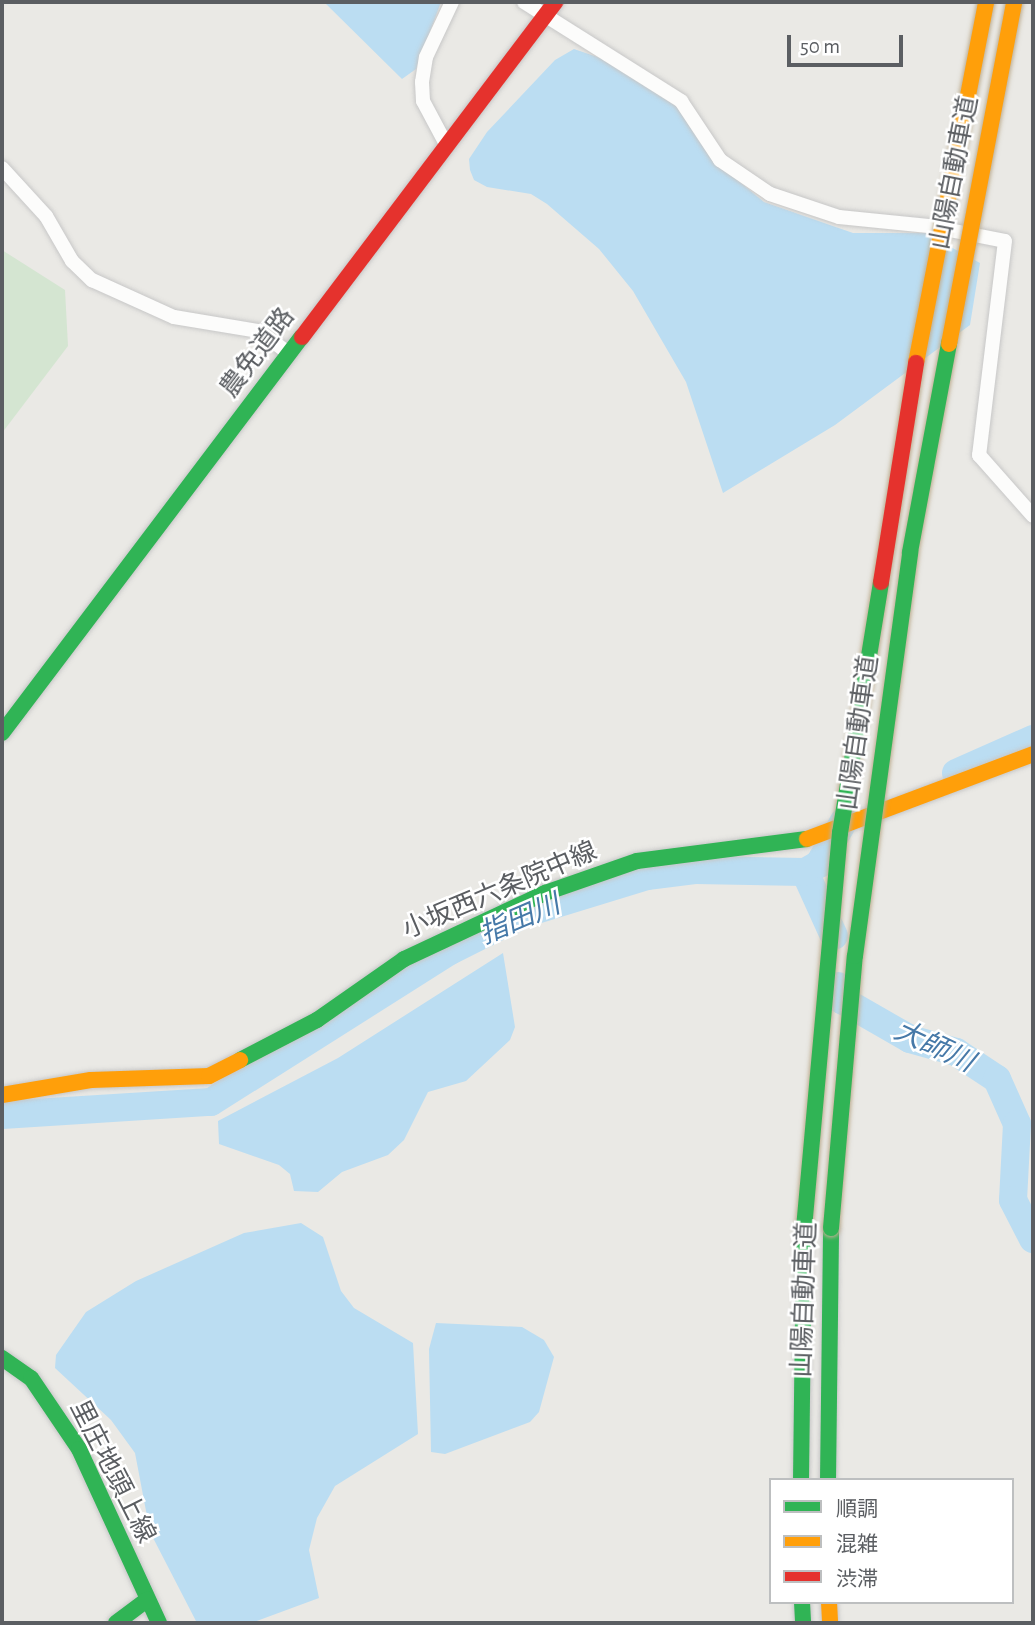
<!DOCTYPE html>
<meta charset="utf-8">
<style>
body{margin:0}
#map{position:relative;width:1035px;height:1625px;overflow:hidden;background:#eae9e5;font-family:"Alegreya Sans","Noto Sans JP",sans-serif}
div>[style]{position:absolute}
.green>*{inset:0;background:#d4e5d1}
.water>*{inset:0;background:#bbddf2}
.river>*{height:28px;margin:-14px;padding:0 14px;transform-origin:14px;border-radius:14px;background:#bbddf2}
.roads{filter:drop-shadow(0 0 2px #c7c7c7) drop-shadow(0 0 2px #c7c7c7)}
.street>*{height:14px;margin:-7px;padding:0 7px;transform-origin:7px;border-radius:7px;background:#fcfcfb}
.fast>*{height:16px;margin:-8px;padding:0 8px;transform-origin:8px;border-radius:8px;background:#30b455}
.slow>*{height:16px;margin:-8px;padding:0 8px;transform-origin:8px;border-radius:8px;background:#ff9f0a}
.jam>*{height:16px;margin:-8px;padding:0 8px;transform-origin:8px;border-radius:8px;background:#e5322d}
.bridges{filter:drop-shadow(0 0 2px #bfb095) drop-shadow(0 0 2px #bfb095)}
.fast-bridge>*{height:16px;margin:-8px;padding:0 8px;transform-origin:8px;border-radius:8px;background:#30b455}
.slow-bridge>*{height:16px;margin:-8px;padding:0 8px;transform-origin:8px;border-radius:8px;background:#ff9f0a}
.jam-bridge>*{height:16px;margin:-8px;padding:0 8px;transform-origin:8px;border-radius:8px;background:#e5322d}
span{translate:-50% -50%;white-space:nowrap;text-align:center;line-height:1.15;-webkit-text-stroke:5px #fff;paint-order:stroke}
.street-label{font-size:26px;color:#5b5e62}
.water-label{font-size:28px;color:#4679a8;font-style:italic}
.frame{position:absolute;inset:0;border:4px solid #5b5e62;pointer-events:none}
.legend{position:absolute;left:769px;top:1478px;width:245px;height:126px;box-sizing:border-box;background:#fff;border:2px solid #bdbfc0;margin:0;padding:9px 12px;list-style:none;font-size:21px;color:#5b5e62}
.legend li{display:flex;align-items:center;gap:14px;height:35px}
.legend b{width:35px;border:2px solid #bdbfc0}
.scale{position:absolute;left:787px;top:35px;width:116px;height:32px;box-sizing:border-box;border:4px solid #5b5e62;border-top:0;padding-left:9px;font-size:21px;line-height:24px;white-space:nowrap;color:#5b5e62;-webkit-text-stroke:5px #fff;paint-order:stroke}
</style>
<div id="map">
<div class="green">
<div style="clip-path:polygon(2px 250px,65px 290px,68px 346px,2px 433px)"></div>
</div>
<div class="water">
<div style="clip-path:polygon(324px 2px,441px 2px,416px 69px,402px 79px)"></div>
<div style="clip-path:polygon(574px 49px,609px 61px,677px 107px,730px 174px,764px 202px,853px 233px,925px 233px,980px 263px,970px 325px,835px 425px,723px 493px,686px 382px,633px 291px,599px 249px,547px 204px,531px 194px,487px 187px,474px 180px,470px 170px,469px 159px,487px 132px,555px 60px)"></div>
<div style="clip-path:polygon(503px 953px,515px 1027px,510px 1040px,466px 1081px,428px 1092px,404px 1140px,388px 1155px,342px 1172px,318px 1192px,294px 1191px,290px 1174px,279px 1165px,219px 1144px,218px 1121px,338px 1058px)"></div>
<div style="clip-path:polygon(301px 1223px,323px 1237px,341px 1291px,354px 1308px,413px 1343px,418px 1434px,335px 1486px,317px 1518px,309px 1550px,319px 1598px,251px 1623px,197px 1623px,150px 1532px,135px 1453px,111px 1420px,55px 1368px,56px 1355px,86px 1312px,136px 1281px,244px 1233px)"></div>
<div style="clip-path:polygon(436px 1323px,522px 1327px,544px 1340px,554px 1357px,539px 1412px,530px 1422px,445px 1454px,431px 1452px,429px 1349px)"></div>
</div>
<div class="river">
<div style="left:956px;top:773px;width:84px;rotate:-23.8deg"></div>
<div style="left:805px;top:872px;width:70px;rotate:65.6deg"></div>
<div style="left:838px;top:986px;width:15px;rotate:74deg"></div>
<div style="left:842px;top:1000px;width:78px;rotate:29.8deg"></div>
<div style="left:910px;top:1039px;width:48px;rotate:15.8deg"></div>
<div style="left:956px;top:1052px;width:49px;rotate:33.4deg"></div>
<div style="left:997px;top:1079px;width:49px;rotate:66deg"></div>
<div style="left:1017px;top:1124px;width:76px;rotate:93deg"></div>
<div style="left:1013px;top:1200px;width:44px;rotate:62.9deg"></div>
<div style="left:2px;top:1115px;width:209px;rotate:-3.6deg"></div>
<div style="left:211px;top:1102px;width:283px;rotate:-32.3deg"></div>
<div style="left:450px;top:951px;width:85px;rotate:-26.6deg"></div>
<div style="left:526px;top:913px;width:127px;rotate:-17deg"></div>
<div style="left:647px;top:876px;width:48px;rotate:-7.1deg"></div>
<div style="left:695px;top:870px;width:110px;rotate:1deg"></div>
<div style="left:805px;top:872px;width:16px;rotate:-30deg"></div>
<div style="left:819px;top:864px;width:50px;rotate:-59.8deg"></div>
</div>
<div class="roads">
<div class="street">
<div style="left:524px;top:2px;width:186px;rotate:32.2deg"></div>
<div style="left:681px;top:101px;width:71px;rotate:56.5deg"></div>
<div style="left:720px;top:160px;width:60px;rotate:34.2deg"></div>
<div style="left:770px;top:194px;width:73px;rotate:18.4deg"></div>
<div style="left:839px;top:217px;width:90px;rotate:5.7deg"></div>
<div style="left:929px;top:226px;width:77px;rotate:11.2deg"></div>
<div style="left:1005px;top:241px;width:216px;rotate:96.9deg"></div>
<div style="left:979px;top:455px;width:81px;rotate:48.5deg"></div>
<div style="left:447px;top:146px;width:51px;rotate:-118.1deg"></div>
<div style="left:423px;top:101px;width:19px;rotate:-93deg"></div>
<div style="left:422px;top:82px;width:25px;rotate:-81deg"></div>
<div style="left:426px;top:57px;width:61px;rotate:-64.7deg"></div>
<div style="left:2px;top:168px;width:65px;rotate:47.5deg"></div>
<div style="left:46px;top:216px;width:52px;rotate:60deg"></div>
<div style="left:72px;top:261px;width:28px;rotate:44deg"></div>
<div style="left:92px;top:280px;width:90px;rotate:24.3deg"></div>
<div style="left:174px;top:317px;width:86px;rotate:9.4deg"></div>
<div style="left:259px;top:331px;width:36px;rotate:37deg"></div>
</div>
<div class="fast">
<div style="left:2px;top:733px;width:497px;rotate:-52.9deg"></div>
<div style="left:240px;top:1060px;width:87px;rotate:-27.5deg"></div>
<div style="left:317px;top:1020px;width:106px;rotate:-35deg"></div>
<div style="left:404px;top:959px;width:156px;rotate:-25.1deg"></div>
<div style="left:545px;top:893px;width:97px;rotate:-19.2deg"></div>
<div style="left:637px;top:861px;width:171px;rotate:-7.4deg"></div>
<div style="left:2px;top:1358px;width:35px;rotate:35deg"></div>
<div style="left:31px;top:1378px;width:86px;rotate:55.9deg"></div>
<div style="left:79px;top:1449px;width:192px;rotate:65.3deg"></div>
<div style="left:801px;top:1480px;width:252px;rotate:-89.3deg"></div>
<div style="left:828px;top:1480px;width:252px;rotate:-89.3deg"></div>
<div style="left:802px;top:1602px;width:21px;rotate:87deg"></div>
<div style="left:116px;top:1623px;width:39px;rotate:-37deg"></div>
</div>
<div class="slow">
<div style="left:807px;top:839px;width:241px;rotate:-20.6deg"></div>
<div style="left:2px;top:1095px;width:90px;rotate:-9.6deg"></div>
<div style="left:91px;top:1080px;width:118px;rotate:-1.9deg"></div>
<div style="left:209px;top:1076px;width:35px;rotate:-27deg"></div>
<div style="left:829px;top:1602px;width:21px;rotate:87deg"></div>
</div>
<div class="jam">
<div style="left:302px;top:337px;width:420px;rotate:-52.9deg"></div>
</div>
</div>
<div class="bridges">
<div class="fast-bridge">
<div style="left:804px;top:1228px;width:397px;rotate:-84.8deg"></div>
<div style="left:840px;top:833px;width:254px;rotate:-80.7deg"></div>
<div style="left:831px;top:1228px;width:273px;rotate:-85deg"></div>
<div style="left:855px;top:956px;width:408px;rotate:-82.2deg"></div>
<div style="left:910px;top:552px;width:212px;rotate:-79.4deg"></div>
</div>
<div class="slow-bridge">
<div style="left:949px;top:344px;width:348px;rotate:-79.2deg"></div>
<div style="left:916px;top:363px;width:368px;rotate:-79deg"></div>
</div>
<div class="jam-bridge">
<div style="left:881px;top:582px;width:222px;rotate:-80.9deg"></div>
</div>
</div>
<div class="street-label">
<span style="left:955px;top:173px;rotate:-79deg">山陽自動車道</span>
<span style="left:258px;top:353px;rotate:-53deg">農免道路</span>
<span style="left:859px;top:733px;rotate:-82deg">山陽自動車道</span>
<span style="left:500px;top:891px;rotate:-23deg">小坂西六条院中線</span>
<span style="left:805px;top:1300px;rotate:-88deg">山陽自動車道</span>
<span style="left:112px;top:1472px;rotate:63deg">里庄地頭上線</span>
</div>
<div class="water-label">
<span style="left:520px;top:920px;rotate:-23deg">指田川</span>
<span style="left:934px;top:1047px;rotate:25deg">大師川</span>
</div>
<div class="frame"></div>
<ul class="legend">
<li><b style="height:9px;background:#30b455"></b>順調</li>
<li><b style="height:9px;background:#ff9f0a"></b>混雑</li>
<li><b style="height:9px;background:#e5322d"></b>渋滞</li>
</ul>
<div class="scale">50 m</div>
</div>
